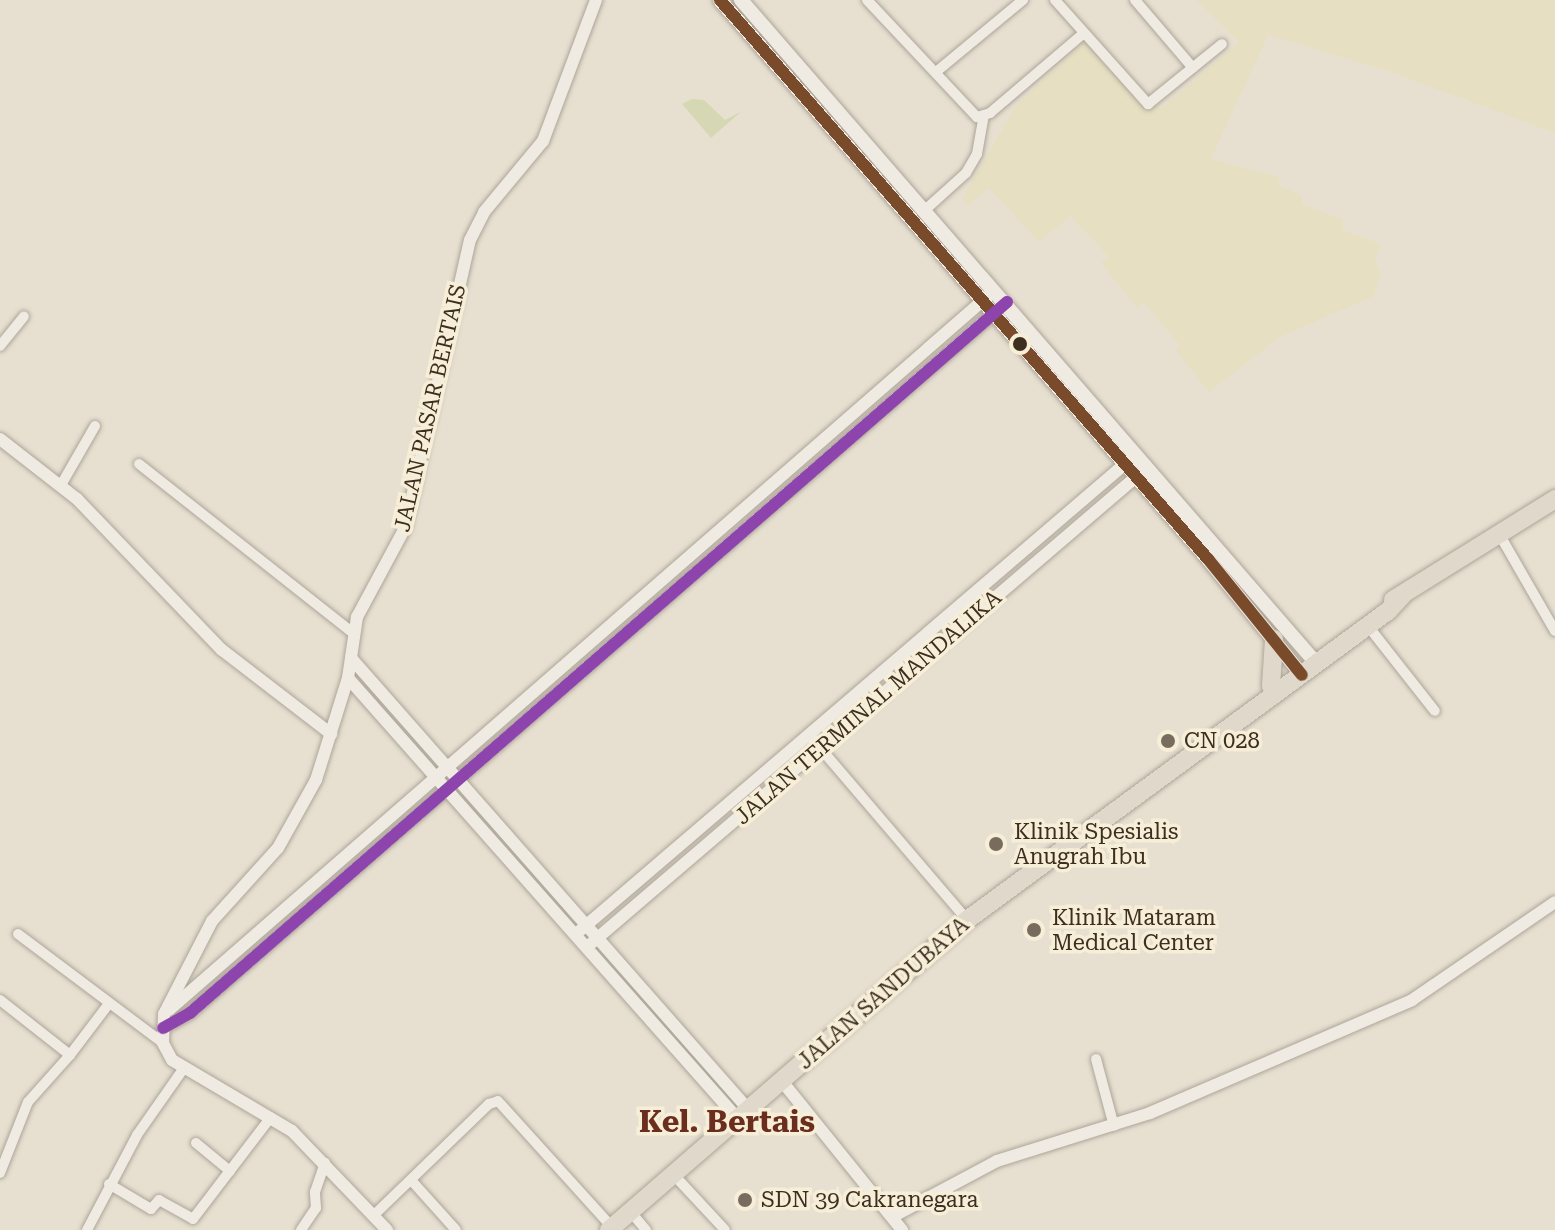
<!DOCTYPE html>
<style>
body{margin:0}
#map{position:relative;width:1555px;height:1230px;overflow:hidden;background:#e7e0d1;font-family:"Roboto Serif",serif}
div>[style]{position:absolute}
.farmland>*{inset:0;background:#e6dfc2}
.green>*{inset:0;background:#d6d7b3}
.roads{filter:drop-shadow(0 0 2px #ada599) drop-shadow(0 0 2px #ada599)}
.minor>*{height:10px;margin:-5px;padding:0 5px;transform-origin:5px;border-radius:5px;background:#efebe3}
.tertiary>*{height:12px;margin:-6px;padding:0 6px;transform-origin:6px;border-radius:6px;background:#efebe3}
.secondary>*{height:14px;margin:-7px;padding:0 7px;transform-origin:7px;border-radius:7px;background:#efebe3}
.trunk>*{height:18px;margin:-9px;padding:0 9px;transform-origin:9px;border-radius:9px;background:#e0d9cb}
.bus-1>*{height:12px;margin:-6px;padding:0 6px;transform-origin:6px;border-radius:6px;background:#7a4b2a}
.bus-2>*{height:12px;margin:-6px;padding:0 6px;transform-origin:6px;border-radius:6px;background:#8e44ad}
.dots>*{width:22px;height:22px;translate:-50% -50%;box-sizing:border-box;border:4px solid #f7eed8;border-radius:50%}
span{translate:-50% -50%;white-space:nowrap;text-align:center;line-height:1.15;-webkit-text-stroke:7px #f7eed8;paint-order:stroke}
.street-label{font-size:22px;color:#3d2e20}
.poi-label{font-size:22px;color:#3d2e20}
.left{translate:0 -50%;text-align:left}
.district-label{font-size:30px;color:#6b2e1e;font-weight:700}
</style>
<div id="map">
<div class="farmland">
<div style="clip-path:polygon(1196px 0,1555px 0,1555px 133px,1388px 71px,1268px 35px,1211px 159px,1279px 177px,1279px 185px,1301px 195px,1303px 205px,1342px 219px,1343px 230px,1381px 244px,1375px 260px,1381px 273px,1374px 296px,1280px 337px,1209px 392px,1176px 351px,1180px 345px,1144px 303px,1137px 308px,1101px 263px,1108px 256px,1071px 216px,1039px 242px,989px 188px,968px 206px,962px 199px,1015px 107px,1092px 34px,1161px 109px,1239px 42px)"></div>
</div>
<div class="green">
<div style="clip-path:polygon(692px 99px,704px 100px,725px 120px,742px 111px,711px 138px,682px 104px)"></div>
</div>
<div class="roads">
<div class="minor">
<div style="left:867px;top:0;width:161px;rotate:46.8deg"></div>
<div style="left:977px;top:117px;width:14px;rotate:-17deg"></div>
<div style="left:990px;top:113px;width:123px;rotate:-40.4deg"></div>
<div style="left:1055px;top:0;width:140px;rotate:48.2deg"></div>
<div style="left:1148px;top:104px;width:95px;rotate:-39deg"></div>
<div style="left:1135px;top:0;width:89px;rotate:49.5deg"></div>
<div style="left:936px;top:72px;width:113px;rotate:-39.6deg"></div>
<div style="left:925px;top:210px;width:55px;rotate:-42.1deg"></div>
<div style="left:966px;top:173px;width:22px;rotate:-60deg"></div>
<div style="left:977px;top:154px;width:39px;rotate:-80deg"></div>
<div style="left:0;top:346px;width:38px;rotate:-51deg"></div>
<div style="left:139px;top:464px;width:273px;rotate:38.3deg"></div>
<div style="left:61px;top:485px;width:68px;rotate:-60deg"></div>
<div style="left:1498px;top:532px;width:114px;rotate:60.1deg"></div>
<div style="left:1368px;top:626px;width:108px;rotate:51.8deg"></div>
<div style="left:810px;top:736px;width:242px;rotate:49.5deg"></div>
<div style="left:18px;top:934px;width:181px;rotate:36.9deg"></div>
<div style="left:0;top:1000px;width:89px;rotate:38.2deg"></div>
<div style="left:70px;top:1055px;width:63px;rotate:-52.8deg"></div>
<div style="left:1096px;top:1059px;width:69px;rotate:75deg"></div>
<div style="left:196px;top:1143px;width:44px;rotate:39.5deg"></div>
<div style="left:0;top:1173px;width:76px;rotate:-68.5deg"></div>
<div style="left:28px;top:1102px;width:63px;rotate:-48.2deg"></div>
<div style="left:673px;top:1174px;width:76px;rotate:47.1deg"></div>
<div style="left:411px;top:1180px;width:67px;rotate:48deg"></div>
<div style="left:109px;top:1184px;width:49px;rotate:30.8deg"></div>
<div style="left:151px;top:1209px;width:12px;rotate:-48deg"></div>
<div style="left:159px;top:1200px;width:39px;rotate:29deg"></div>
<div style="left:193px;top:1219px;width:128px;rotate:-52.6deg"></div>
<div style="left:630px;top:1211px;width:25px;rotate:50deg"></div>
<div style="left:374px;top:1215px;width:160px;rotate:-44deg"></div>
<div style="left:489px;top:1104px;width:9px;rotate:-18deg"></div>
<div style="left:498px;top:1101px;width:170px;rotate:47.9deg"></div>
<div style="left:87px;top:1230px;width:107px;rotate:-62.2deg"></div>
<div style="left:137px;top:1135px;width:82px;rotate:-55deg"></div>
<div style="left:301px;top:1230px;width:27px;rotate:-56deg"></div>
<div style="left:316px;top:1208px;width:16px;rotate:-94deg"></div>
<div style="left:315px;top:1192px;width:31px;rotate:-71deg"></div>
</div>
<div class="tertiary">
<div style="left:0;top:439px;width:98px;rotate:37.9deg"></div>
<div style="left:77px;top:499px;width:209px;rotate:46.2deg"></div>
<div style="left:222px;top:650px;width:138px;rotate:37.6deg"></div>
<div style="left:351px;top:658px;width:601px;rotate:48.64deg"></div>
<div style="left:348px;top:678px;width:587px;rotate:48.52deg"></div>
<div style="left:576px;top:934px;width:732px;rotate:-40.57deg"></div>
<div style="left:587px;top:947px;width:732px;rotate:-40.57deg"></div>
<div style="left:169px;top:1010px;width:1085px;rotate:-41.08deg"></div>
<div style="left:163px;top:1028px;width:31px;rotate:-29deg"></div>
<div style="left:190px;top:1013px;width:1074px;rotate:-41.04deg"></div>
<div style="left:781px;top:1080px;width:193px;rotate:51.1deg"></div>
<div style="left:892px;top:1217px;width:119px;rotate:-28.1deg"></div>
<div style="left:997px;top:1161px;width:160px;rotate:-17.4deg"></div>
<div style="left:1150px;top:1113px;width:285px;rotate:-23.3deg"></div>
<div style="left:1412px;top:1000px;width:173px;rotate:-34.4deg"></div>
<div style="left:387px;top:1230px;width:137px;rotate:-133.8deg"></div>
<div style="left:292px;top:1131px;width:139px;rotate:-149.4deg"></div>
<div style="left:172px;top:1060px;width:19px;rotate:-118deg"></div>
<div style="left:163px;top:1043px;width:29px;rotate:-88deg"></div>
<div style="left:164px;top:1014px;width:105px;rotate:-62.7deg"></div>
<div style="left:212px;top:921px;width:98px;rotate:-47.9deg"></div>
<div style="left:278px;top:848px;width:78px;rotate:-60.8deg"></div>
<div style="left:316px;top:780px;width:107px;rotate:-72.6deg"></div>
<div style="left:348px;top:678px;width:62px;rotate:-81.6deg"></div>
<div style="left:357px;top:617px;width:101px;rotate:-61.7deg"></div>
<div style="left:405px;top:528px;width:295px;rotate:-77.3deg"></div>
<div style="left:470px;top:240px;width:31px;rotate:-63deg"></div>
<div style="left:484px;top:212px;width:92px;rotate:-50.3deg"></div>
<div style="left:543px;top:141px;width:151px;rotate:-69.4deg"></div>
</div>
<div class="secondary">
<div style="left:720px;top:0;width:742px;rotate:48.88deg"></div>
<div style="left:1208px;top:559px;width:149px;rotate:51deg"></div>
<div style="left:741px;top:0;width:879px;rotate:49.06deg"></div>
</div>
<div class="trunk">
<div style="left:1393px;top:600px;width:191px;rotate:-31.9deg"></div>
<div style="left:1271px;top:686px;width:47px;rotate:-86.3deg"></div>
<div style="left:609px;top:1230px;width:474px;rotate:-40.9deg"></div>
<div style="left:967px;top:920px;width:522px;rotate:-36.28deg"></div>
<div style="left:1388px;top:611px;width:21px;rotate:-47deg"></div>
</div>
</div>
<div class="bus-1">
<div style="left:720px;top:0;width:742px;rotate:48.88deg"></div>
<div style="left:1208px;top:559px;width:149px;rotate:51deg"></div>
</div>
<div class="bus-2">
<div style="left:163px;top:1028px;width:31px;rotate:-29deg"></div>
<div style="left:190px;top:1013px;width:1083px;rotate:-41.03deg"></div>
</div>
<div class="dots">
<div style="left:1020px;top:344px;background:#3d2e20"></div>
<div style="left:1168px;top:741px;background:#786c5e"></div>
<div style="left:996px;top:844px;background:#786c5e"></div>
<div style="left:1034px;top:930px;background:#786c5e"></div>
<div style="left:745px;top:1200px;background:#786c5e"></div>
</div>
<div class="street-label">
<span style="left:430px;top:408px;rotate:-77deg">JALAN PASAR BERTAIS</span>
<span style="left:868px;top:707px;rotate:-41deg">JALAN TERMINAL MANDALIKA</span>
<span style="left:883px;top:993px;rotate:-41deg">JALAN SANDUBAYA</span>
</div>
<div class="poi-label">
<span class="left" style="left:1184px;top:741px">CN 028</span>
<span class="left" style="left:1014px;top:844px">Klinik Spesialis<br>Anugrah Ibu</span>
<span class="left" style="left:1052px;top:930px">Klinik Mataram<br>Medical Center</span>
<span class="left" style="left:761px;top:1200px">SDN 39 Cakranegara</span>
</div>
<div class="district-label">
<span style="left:727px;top:1122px">Kel. Bertais</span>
</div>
</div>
